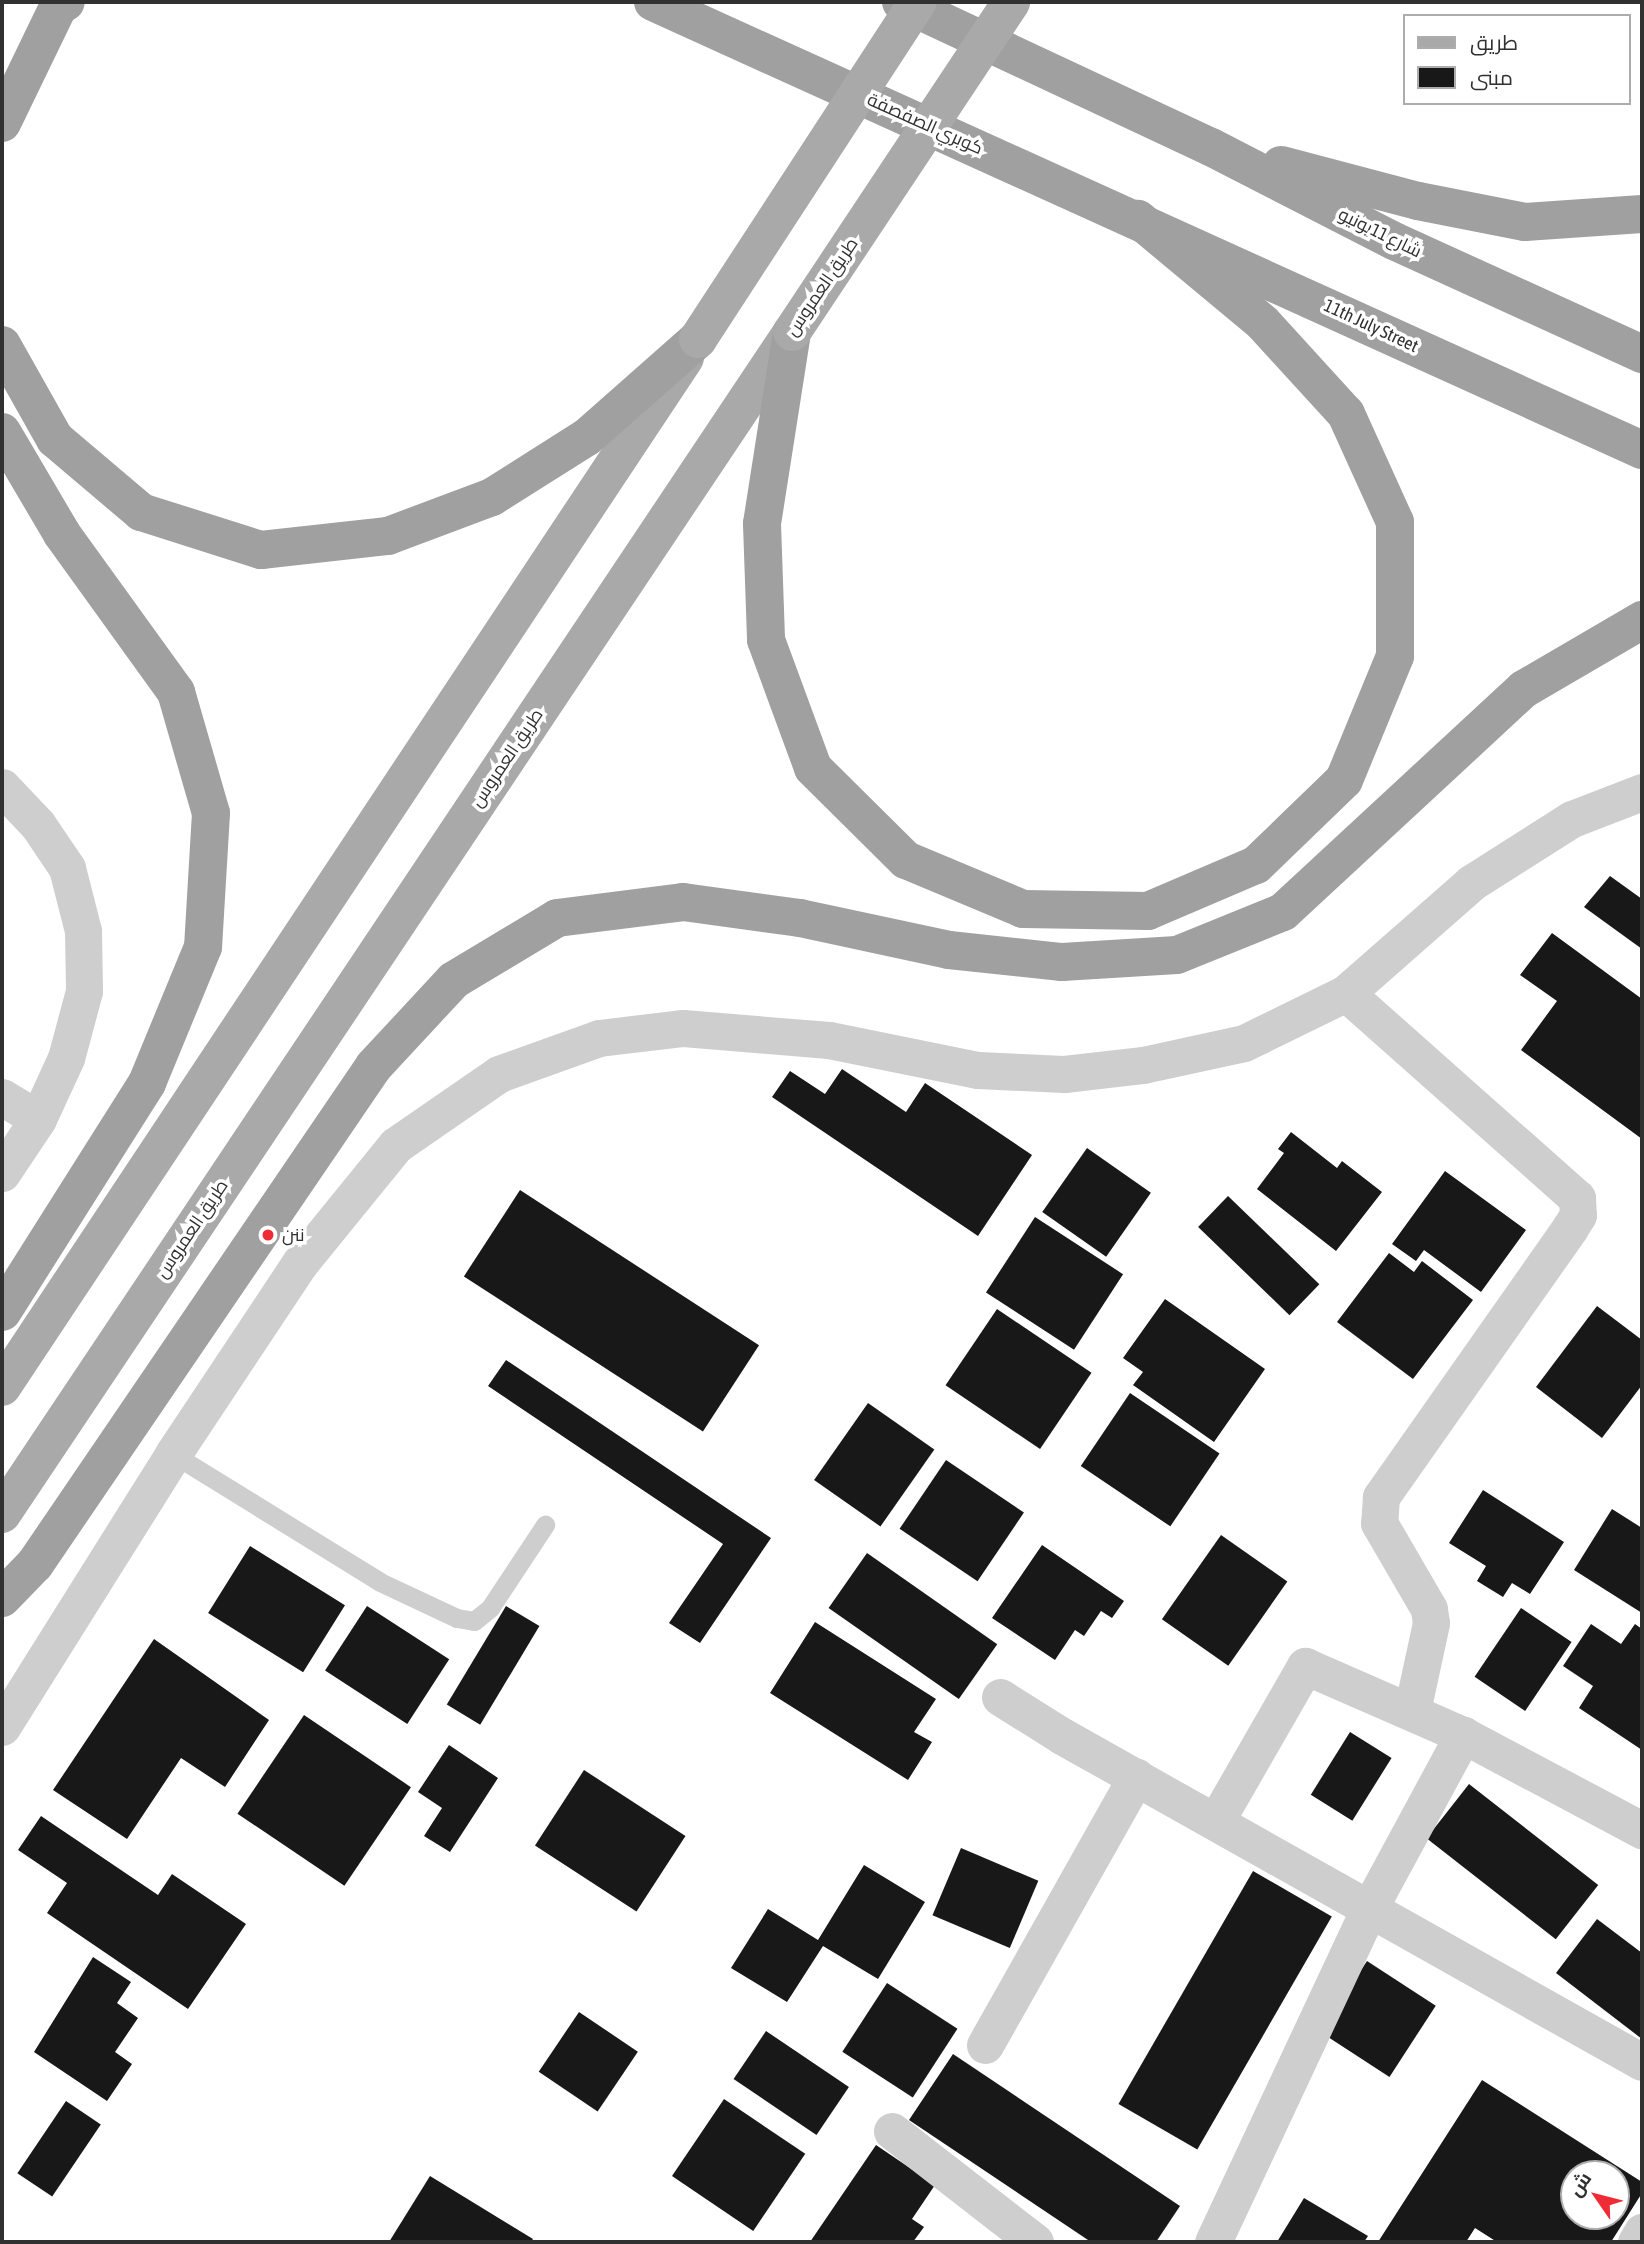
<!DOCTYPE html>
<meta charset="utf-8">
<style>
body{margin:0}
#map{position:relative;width:1644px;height:2244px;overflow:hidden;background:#fff;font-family:"Asap Condensed",Cairo,sans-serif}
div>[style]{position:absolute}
.building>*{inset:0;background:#181818;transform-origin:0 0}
.service>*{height:19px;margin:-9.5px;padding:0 9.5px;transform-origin:9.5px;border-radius:9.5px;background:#cecece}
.minor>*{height:37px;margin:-18.5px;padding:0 18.5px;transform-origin:18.5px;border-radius:18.5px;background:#cecece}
.primary>*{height:38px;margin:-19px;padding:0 19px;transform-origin:19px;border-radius:19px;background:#a9a9a9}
.trunk>*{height:38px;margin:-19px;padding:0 19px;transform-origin:19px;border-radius:19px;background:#a0a0a0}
.primary-bridge>*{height:38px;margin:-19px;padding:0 19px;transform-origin:19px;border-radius:19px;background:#a9a9a9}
.dots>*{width:19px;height:19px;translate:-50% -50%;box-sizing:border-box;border:4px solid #fff;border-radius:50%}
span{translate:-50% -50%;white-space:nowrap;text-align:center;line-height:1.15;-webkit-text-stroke:7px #fff;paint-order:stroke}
.street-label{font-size:18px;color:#313131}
.poi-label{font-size:18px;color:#313131}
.left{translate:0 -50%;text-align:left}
.frame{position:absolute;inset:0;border:4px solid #313131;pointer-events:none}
.legend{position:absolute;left:1403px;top:14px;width:228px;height:91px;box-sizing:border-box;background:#fff;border:2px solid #adadad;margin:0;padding:9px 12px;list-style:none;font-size:21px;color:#313131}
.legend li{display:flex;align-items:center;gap:14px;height:35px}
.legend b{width:35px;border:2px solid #adadad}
.north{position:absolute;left:1560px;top:2160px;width:70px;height:70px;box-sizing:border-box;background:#fff;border:2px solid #adadad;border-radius:50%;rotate:305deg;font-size:19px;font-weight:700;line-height:28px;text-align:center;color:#313131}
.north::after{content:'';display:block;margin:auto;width:24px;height:32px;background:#ef2c36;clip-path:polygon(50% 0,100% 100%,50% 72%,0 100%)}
</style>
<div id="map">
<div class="building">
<div style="clip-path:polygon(1610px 876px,1642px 899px,1642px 949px,1584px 907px)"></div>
<div style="clip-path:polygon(1552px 933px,1642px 999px,1642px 1139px,1521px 1050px,1557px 1001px,1520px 975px)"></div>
<div style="clip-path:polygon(842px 1069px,906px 1112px,925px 1083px,1032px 1155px,978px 1236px,772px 1097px,790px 1071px,825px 1094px)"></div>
<div style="clip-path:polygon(1291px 1132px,1337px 1168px,1342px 1161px,1382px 1192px,1336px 1251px,1257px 1189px,1284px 1153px,1278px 1149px)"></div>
<div style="left:1087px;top:1148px;width:78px;height:78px;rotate:35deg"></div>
<div style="clip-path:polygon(1445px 1171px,1526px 1230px,1481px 1292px,1424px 1250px,1416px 1261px,1392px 1244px)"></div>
<div style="left:520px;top:1190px;width:285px;height:103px;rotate:33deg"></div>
<div style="left:1228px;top:1196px;width:127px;height:43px;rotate:44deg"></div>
<div style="left:1035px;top:1217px;width:105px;height:90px;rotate:33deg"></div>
<div style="clip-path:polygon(1389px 1253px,1414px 1272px,1422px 1261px,1473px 1300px,1413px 1379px,1337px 1322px)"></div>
<div style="clip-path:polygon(1165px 1299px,1265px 1369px,1214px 1442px,1133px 1385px,1143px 1372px,1123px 1358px)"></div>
<div style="clip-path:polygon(1597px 1306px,1642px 1340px,1642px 1385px,1602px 1438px,1536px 1387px)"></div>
<div style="left:997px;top:1309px;width:114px;height:92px;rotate:34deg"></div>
<div style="clip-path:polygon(506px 1360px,771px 1538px,700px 1643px,669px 1623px,723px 1544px,488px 1386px)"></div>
<div style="left:1130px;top:1393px;width:108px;height:88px;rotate:34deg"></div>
<div style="left:868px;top:1403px;width:81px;height:94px;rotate:35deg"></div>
<div style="left:946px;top:1460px;width:94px;height:83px;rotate:34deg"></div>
<div style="clip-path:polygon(1483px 1490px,1564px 1542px,1530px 1594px,1512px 1583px,1503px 1597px,1477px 1581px,1486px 1566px,1449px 1543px)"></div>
<div style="clip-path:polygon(1612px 1509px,1642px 1528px,1642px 1613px,1574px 1570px)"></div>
<div style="left:1221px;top:1535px;width:81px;height:103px;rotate:35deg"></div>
<div style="clip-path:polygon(1042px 1545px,1124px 1601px,1112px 1618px,1101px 1611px,1084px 1636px,1075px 1630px,1055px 1660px,992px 1618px)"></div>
<div style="left:250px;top:1546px;width:112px;height:79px;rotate:32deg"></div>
<div style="left:867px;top:1553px;width:159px;height:67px;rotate:35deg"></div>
<div style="left:367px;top:1606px;width:98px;height:77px;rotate:33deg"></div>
<div style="left:506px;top:1606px;width:39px;height:115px;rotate:31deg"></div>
<div style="left:1521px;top:1608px;width:61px;height:83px;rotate:34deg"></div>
<div style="clip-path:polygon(815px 1622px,936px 1699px,914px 1732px,932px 1742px,908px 1780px,770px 1693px)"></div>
<div style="clip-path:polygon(1591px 1624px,1621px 1644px,1635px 1624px,1642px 1629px,1642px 1750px,1579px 1708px,1593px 1686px,1563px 1666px)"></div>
<div style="clip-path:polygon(154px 1639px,269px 1720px,225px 1787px,181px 1758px,127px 1839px,53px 1790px)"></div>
<div style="left:304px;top:1715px;width:129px;height:119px;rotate:34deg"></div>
<div style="left:1350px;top:1732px;width:49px;height:74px;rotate:32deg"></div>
<div style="clip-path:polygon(449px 1745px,498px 1778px,450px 1852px,424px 1836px,442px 1808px,418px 1792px)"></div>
<div style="left:584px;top:1770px;width:121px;height:90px;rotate:33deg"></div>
<div style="left:1469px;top:1784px;width:164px;height:69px;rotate:38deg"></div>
<div style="clip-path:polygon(41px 1816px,158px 1895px,172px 1874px,246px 1924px,188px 2009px,47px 1913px,67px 1883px,18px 1850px)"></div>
<div style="left:961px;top:1848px;width:84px;height:73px;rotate:23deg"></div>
<div style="clip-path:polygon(864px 1865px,925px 1902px,878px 1979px,823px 1946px,787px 2002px,731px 1968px,768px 1909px,818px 1940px)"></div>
<div style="left:1253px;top:1871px;width:91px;height:269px;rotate:30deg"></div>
<div style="clip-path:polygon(1597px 1919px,1642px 1953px,1642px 2039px,1556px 1973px)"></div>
<div style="clip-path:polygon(93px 1957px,131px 1982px,117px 2003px,138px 2018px,115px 2052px,132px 2064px,107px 2101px,34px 2052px)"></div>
<div style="left:1367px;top:1961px;width:82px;height:85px;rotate:33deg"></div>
<div style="left:887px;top:1983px;width:84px;height:82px;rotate:33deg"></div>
<div style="left:579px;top:2012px;width:71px;height:72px;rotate:34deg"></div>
<div style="left:766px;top:2031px;width:100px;height:58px;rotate:34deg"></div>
<div style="clip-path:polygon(953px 2054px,1180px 2206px,1156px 2242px,1091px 2242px,909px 2120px)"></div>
<div style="clip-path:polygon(evenodd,1482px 2080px,1642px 2182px,1642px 2193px,1611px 2242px,1497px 2242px,1475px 2228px,1466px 2242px,1378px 2242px,1482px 2080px,1574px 2174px,1616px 2174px,1616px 2216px,1574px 2216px,1574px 2174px)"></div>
<div style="left:724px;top:2099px;width:98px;height:93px;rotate:34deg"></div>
<div style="left:66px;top:2101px;width:42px;height:87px;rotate:34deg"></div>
<div style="clip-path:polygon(876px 2145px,935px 2185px,912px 2219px,924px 2227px,913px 2242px,810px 2242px)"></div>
<div style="clip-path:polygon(430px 2176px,533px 2239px,531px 2242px,389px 2242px)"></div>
<div style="clip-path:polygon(1304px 2198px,1368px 2236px,1364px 2242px,1277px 2242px)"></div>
</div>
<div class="service">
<div style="left:173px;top:1454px;width:243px;rotate:31.7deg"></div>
<div style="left:380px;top:1582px;width:85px;rotate:25.1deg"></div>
<div style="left:457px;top:1618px;width:17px;rotate:10deg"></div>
<div style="left:474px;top:1621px;width:21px;rotate:-39deg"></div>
<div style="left:490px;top:1608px;width:100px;rotate:-56.5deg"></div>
</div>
<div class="minor">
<div style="left:2px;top:787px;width:52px;rotate:46.5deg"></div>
<div style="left:38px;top:825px;width:52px;rotate:56deg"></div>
<div style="left:67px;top:868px;width:65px;rotate:75.7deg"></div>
<div style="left:83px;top:931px;width:60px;rotate:89deg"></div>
<div style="left:84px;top:991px;width:69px;rotate:105deg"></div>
<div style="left:66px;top:1058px;width:67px;rotate:114.7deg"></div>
<div style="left:38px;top:1119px;width:65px;rotate:123.7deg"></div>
<div style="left:1346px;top:993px;width:309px;rotate:41.6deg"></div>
<div style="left:1577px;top:1198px;width:17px;rotate:87deg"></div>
<div style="left:1578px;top:1215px;width:15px;rotate:122deg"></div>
<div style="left:1570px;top:1228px;width:329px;rotate:125.1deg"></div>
<div style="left:1381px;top:1497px;width:26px;rotate:94deg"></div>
<div style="left:1379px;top:1523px;width:99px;rotate:59.8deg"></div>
<div style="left:1429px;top:1609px;width:14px;rotate:82deg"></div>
<div style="left:1431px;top:1623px;width:90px;rotate:102.2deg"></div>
<div style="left:2px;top:1097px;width:42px;rotate:31.4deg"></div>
<div style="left:1000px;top:1697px;width:73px;rotate:32.2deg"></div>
<div style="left:1062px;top:1736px;width:665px;rotate:29.34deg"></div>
<div style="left:2px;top:1727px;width:322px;rotate:-57.9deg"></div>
<div style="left:173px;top:1454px;width:229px;rotate:-56.4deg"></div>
<div style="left:300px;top:1263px;width:152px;rotate:-50.9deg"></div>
<div style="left:396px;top:1145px;width:125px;rotate:-34.6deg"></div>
<div style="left:499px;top:1074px;width:106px;rotate:-19.8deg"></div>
<div style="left:599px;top:1038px;width:85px;rotate:-6.8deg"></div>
<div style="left:683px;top:1028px;width:146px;rotate:4.7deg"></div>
<div style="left:829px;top:1040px;width:152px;rotate:11.4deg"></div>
<div style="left:978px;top:1070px;width:86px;rotate:2.7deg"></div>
<div style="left:1064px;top:1074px;width:80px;rotate:-6.5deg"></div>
<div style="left:1143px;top:1065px;width:103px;rotate:-12.3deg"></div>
<div style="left:1244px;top:1043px;width:114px;rotate:-26.1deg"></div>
<div style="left:1346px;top:993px;width:167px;rotate:-41.3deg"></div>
<div style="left:1471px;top:883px;width:120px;rotate:-32.4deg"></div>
<div style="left:1572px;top:819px;width:75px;rotate:-21.1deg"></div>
<div style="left:1216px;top:1821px;width:179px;rotate:-60.1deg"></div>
<div style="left:1305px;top:1666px;width:172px;rotate:23.6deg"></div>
<div style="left:985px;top:2045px;width:308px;rotate:-60.6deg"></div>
<div style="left:892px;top:2131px;width:181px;rotate:37.8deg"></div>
<div style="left:1213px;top:2242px;width:370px;rotate:-64.9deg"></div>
<div style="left:1370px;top:1907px;width:196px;rotate:-61.6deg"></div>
<div style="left:1463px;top:1735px;width:203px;rotate:28deg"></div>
<div style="left:1636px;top:2242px;width:12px;rotate:-59deg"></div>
</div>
<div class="primary">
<div style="left:2px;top:1387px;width:1235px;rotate:-56.43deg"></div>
<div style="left:2px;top:1514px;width:1422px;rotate:-56.24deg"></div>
</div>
<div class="trunk">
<div style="left:653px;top:2px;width:1086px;rotate:24.37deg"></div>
<div style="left:901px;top:2px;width:342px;rotate:25.1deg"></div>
<div style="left:1211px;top:147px;width:206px;rotate:27.2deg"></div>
<div style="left:1394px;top:241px;width:273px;rotate:24.5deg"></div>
<div style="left:2px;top:123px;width:129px;rotate:-64.2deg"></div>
<div style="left:58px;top:7px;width:9px;rotate:-32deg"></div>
<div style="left:1281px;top:165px;width:142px;rotate:14.7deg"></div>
<div style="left:1418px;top:201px;width:109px;rotate:11.1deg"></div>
<div style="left:1525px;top:222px;width:117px;rotate:-3.9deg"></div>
<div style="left:792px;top:332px;width:194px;rotate:98.9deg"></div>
<div style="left:762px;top:524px;width:116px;rotate:88deg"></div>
<div style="left:766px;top:640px;width:136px;rotate:69.8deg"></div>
<div style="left:813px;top:768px;width:131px;rotate:44.7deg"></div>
<div style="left:906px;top:860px;width:127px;rotate:22.7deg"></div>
<div style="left:1023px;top:909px;width:125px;rotate:0.9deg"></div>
<div style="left:1148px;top:911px;width:117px;rotate:-23.1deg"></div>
<div style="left:1256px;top:865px;width:122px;rotate:-44deg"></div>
<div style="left:1344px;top:780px;width:134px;rotate:-67.6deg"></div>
<div style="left:1395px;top:656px;width:134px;rotate:-90deg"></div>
<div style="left:1395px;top:522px;width:119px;rotate:-114.4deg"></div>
<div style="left:1346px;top:414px;width:123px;rotate:-132.4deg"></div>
<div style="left:1263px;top:323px;width:163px;rotate:-140.2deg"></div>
<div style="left:2px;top:345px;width:108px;rotate:60.6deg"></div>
<div style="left:55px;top:439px;width:113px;rotate:40.3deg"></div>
<div style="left:141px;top:512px;width:126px;rotate:17.6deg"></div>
<div style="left:261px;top:550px;width:128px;rotate:-6.3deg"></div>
<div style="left:388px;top:536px;width:111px;rotate:-20.6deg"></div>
<div style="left:492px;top:497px;width:112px;rotate:-32.3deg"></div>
<div style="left:587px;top:437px;width:148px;rotate:-41.4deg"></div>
<div style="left:2px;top:432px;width:118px;rotate:59.5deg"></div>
<div style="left:62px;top:534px;width:195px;rotate:54.2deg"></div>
<div style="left:176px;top:692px;width:126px;rotate:73.9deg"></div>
<div style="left:211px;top:813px;width:134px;rotate:93.4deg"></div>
<div style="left:203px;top:947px;width:147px;rotate:112.4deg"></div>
<div style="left:147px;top:1083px;width:271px;rotate:122.3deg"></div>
<div style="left:2px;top:1598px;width:47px;rotate:-45.9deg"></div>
<div style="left:35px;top:1564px;width:602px;rotate:-55.76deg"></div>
<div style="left:374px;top:1066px;width:117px;rotate:-47.1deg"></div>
<div style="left:454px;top:980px;width:120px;rotate:-31deg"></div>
<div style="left:557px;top:918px;width:127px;rotate:-7.2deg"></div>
<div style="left:683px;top:902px;width:118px;rotate:7.8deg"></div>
<div style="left:800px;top:918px;width:152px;rotate:12.1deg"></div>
<div style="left:949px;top:950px;width:114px;rotate:6.1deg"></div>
<div style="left:1062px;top:962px;width:115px;rotate:-3.5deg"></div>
<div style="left:1177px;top:955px;width:114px;rotate:-22.1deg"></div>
<div style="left:1283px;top:912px;width:328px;rotate:-42.8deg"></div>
<div style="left:1524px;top:689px;width:137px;rotate:-30.3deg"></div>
</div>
<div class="primary-bridge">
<div style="left:792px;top:332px;width:396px;rotate:-56.4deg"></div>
<div style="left:698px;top:339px;width:402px;rotate:-56.9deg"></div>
</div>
<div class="dots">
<div style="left:268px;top:1235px;background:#ef2c36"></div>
</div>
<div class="street-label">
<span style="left:925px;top:124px;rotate:24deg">كوبري الصفصفة</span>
<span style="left:1380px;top:233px;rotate:26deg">شارع 11يونيو</span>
<span style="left:822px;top:287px;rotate:-56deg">طريق العمروس</span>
<span style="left:1371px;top:326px;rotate:25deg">11th July Street</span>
<span style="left:507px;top:758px;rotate:-56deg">طريق العمروس</span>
<span style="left:192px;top:1229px;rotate:-56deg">طريق العمروس</span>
</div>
<div class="poi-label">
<span class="left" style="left:282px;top:1235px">ننن</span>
</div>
<div class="frame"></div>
<ul class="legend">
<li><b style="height:9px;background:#a9a9a9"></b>طريق</li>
<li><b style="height:19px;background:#181818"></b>مبنى</li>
</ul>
<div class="north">ش</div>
</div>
